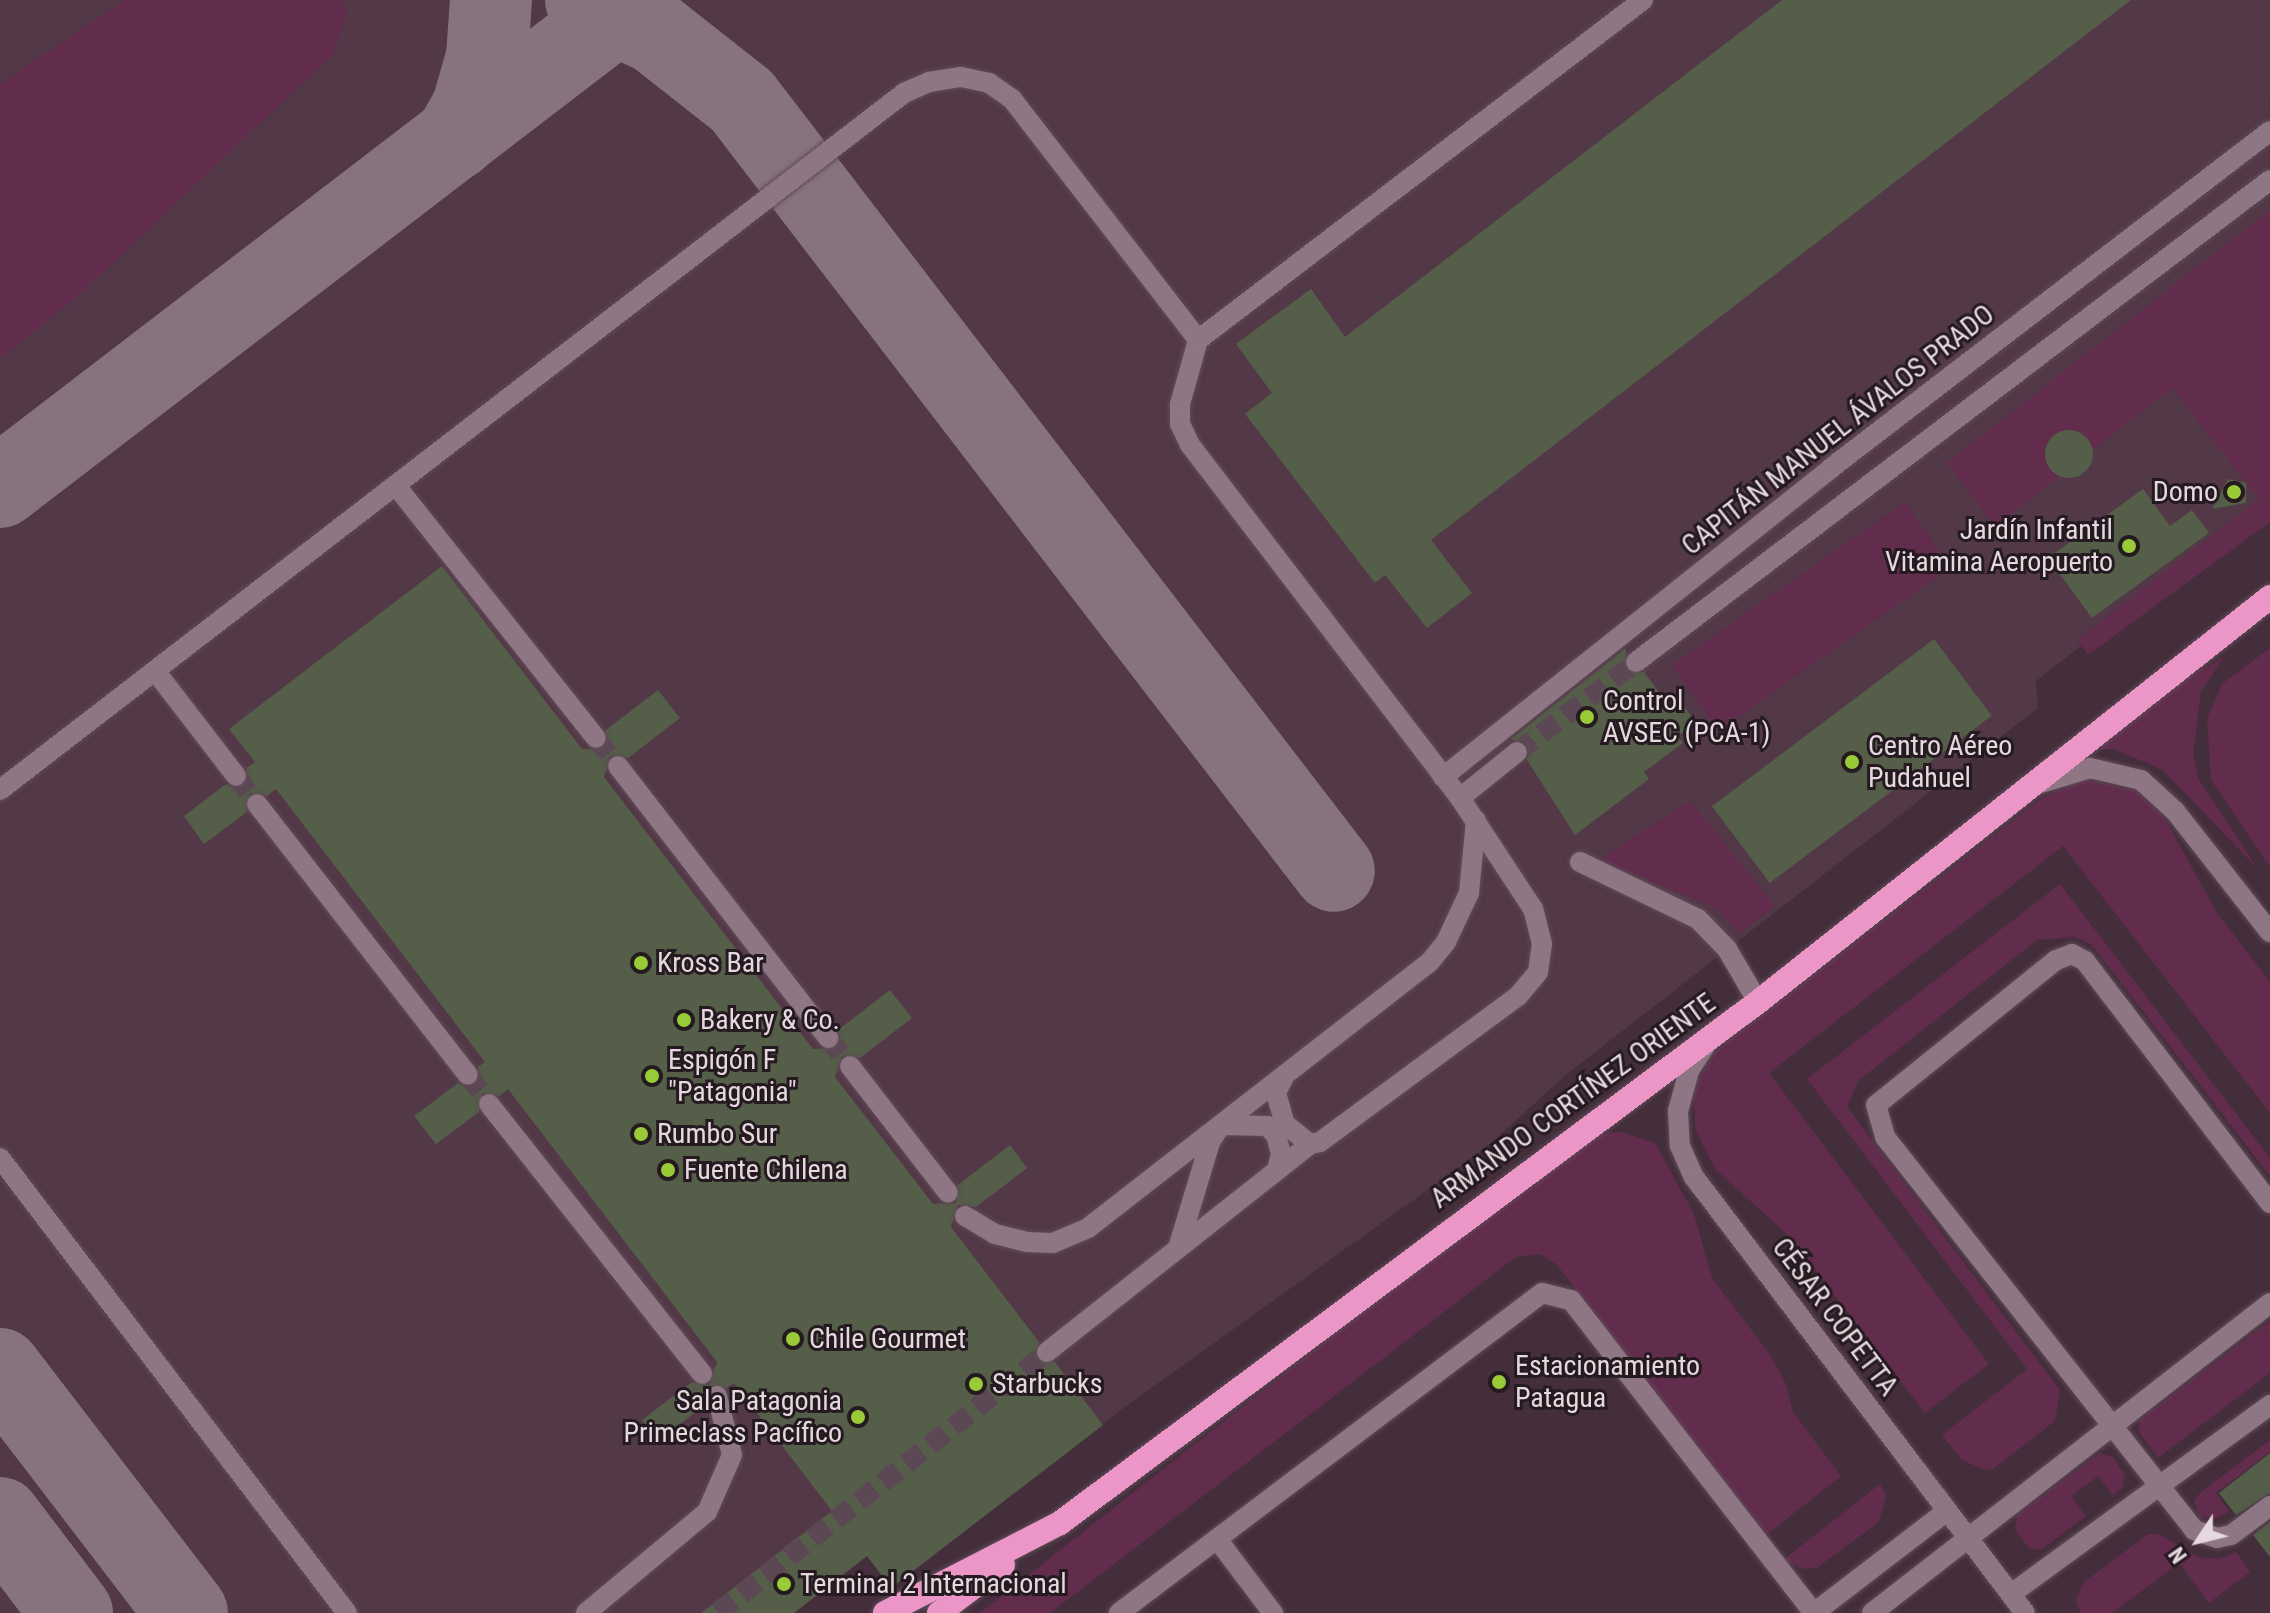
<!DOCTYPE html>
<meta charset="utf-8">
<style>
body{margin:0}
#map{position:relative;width:2270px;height:1613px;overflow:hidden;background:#442e3b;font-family:"Roboto Condensed",sans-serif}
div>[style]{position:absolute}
.built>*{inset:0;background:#533847}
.green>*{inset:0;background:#622c4d;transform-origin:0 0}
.taxiway>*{height:82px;margin:-41px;padding:0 41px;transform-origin:41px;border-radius:41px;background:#86737e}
.building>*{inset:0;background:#545e48;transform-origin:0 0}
.round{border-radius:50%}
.minor-tunnel>*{height:20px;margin-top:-10px;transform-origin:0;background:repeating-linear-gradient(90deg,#5c4854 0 20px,transparent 0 30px)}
.roads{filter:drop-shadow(0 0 2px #5f4c57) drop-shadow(0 0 2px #5f4c57)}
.minor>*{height:20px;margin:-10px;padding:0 10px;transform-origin:10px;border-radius:10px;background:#8f7684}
.highway>*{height:24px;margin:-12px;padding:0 12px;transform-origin:12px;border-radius:12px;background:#ec96c8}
.dots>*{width:22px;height:22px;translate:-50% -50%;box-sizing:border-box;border:4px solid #241a20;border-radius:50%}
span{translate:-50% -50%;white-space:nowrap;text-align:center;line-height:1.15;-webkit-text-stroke:6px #241a20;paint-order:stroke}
.street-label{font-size:28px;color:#e6d8df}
.poi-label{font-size:28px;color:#e6d8df}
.right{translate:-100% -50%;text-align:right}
.left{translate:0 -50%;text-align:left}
.north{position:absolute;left:2158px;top:1501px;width:80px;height:80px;-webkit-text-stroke:6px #241a20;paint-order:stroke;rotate:235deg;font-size:22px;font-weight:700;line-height:32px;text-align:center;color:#e6d8df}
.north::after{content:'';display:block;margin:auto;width:28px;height:36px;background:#e6d8df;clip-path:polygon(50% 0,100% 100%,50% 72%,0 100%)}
</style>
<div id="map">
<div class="built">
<div style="clip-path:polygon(0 0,2270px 0,2269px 499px,2036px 681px,2038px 708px,1567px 1074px,1482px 1151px,1122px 1409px,891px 1588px,867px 1556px,794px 1613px,0 1613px)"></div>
</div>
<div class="green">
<div style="clip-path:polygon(125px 0,342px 0,347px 12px,334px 53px,77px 297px,0 358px,0 84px)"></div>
<div style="clip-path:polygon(2270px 210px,2270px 522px,2088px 655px,2077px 640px,2259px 499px,2172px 388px,1995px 526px,1947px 463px)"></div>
<div style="left:1905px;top:502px;width:80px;height:284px;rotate:55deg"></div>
<div style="clip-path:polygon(2270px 648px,2270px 867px,2211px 780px,2207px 718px,2222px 684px)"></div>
<div style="clip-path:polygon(2224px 657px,2201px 691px,2193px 754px,2198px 778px,2258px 869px,2163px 770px,2114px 749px,2086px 749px,2143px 702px)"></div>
<div style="clip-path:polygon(2084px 779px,2134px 790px,2163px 815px,2217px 913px,2270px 982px,2270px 1113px,2063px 846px,1769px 1073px,1989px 1364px,1925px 1413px,1789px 1236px,1716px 1170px,1695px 1129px,1694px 1088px,1713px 1053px,2042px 798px)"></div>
<div style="clip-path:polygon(1690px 801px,1775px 906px,1740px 933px,1716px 908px,1599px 860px)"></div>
<div style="clip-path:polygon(2060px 884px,2270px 1158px,2270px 1176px,2091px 944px,2074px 937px,2037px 940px,1858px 1081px,1847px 1107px,2060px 1390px,2055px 1421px,1993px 1469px,1985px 1470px,1962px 1460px,1942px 1435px,2027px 1369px,1807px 1079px)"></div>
<div style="clip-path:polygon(1621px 1132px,1655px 1143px,1694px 1214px,1712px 1278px,1769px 1353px,1785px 1382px,1793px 1412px,1841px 1476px,1765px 1536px,1556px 1264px,1540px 1254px,1516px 1257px,1050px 1613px,980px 1613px,1485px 1216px,1602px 1133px)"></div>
<div style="clip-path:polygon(2270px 1321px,2270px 1373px,2158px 1458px,2139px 1432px,2139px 1420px)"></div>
<div style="clip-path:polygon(2270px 1440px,2270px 1452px,2216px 1493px,2229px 1511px,2215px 1519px,2200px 1517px,2194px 1501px,2200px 1493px)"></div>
<div style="clip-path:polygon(2100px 1453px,2113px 1457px,2125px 1476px,2123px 1487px,2113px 1495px,2098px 1476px,2071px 1496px,2086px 1516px,2041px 1550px,2029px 1548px,2015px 1530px,2017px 1515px)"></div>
<div style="clip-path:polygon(1880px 1484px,1886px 1495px,1879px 1522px,1817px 1568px,1802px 1569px,1783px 1560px)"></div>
<div style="clip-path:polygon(2148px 1534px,2159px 1534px,2198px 1557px,2219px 1559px,2236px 1552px,2250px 1572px,2209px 1603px,2179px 1563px,2112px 1613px,2080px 1613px,2076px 1599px,2084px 1582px)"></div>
</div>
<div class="taxiway">
<div style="left:586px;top:0;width:79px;rotate:25.6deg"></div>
<div style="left:657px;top:34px;width:108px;rotate:38.2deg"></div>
<div style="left:742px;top:101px;width:971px;rotate:52.45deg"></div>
<div style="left:455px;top:139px;width:38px;rotate:-61deg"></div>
<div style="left:473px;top:106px;width:51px;rotate:-74.1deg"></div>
<div style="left:487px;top:57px;width:57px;rotate:-86deg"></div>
<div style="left:0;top:487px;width:800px;rotate:-37.49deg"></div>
<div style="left:0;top:1369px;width:307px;rotate:52.5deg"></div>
<div style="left:0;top:1518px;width:119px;rotate:52.8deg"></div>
</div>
<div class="building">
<div style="clip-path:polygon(1782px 0,2131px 0,1431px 540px,1472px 593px,1427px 628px,1385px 575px,1375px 583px,1245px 414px,1272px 393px,1236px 344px,1311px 289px,1345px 337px)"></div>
<div class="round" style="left:2045px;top:430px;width:48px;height:48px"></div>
<div style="clip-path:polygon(2228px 479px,2246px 483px,2246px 503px,2212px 509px)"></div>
<div style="clip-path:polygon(2143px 489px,2170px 526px,2192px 510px,2209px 533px,2092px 618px,2048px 558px)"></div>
<div style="clip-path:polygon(442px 566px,582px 749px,603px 749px,606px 730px,658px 690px,680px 718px,628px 758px,610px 756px,604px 777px,813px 1049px,836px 1048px,838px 1030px,890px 990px,912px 1018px,860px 1058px,842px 1056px,835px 1077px,933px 1204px,956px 1203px,958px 1185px,1010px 1145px,1027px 1168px,976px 1207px,958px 1205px,951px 1227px,1039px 1342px,1036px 1359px,1055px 1362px,1103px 1425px,891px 1588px,867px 1556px,794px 1613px,701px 1613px,832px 1511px,734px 1383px,727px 1388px,709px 1386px,706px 1404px,658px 1441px,642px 1420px,692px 1382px,709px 1385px,717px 1362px,508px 1089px,499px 1096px,482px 1093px,479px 1112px,436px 1144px,414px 1116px,458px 1083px,475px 1086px,478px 1067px,485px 1062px,276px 789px,267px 796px,250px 793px,247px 812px,204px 844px,184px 816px,226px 784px,237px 789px,248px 782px,246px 768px,255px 762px,229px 729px)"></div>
<div style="left:1934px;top:639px;width:96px;height:278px;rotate:53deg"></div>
<div style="clip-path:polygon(1626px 648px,1626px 670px,1644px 672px,1668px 704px,1677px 697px,1696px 722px,1678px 736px,1683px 743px,1644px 772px,1649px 779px,1575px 835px,1527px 760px,1528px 744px,1511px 739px)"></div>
<div style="clip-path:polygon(2270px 1453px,2270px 1493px,2236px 1515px,2219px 1493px)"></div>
<div style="clip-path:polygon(2270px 1522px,2270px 1557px,2253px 1535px)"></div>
</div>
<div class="minor-tunnel">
<div style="left:596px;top:738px;width:36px;rotate:52deg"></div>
<div style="left:1517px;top:752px;width:149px;rotate:-37.1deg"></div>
<div style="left:236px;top:776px;width:35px;rotate:53deg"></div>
<div style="left:828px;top:1038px;width:36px;rotate:52deg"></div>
<div style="left:468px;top:1075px;width:36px;rotate:54deg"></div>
<div style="left:718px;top:1613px;width:420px;rotate:-38.4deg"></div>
</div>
<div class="roads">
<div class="minor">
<div style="left:397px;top:487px;width:320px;rotate:51.6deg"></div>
<div style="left:1636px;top:662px;width:796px;rotate:-37.24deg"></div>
<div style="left:156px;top:672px;width:131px;rotate:52.4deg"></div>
<div style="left:618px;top:766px;width:344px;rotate:52.3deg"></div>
<div style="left:1443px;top:777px;width:496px;rotate:-38.5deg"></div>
<div style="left:1831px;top:468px;width:553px;rotate:-37.51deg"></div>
<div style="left:2041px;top:783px;width:51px;rotate:-17deg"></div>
<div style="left:2090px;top:768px;width:52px;rotate:13.2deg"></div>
<div style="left:2141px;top:780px;width:46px;rotate:42.4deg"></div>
<div style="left:2175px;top:811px;width:154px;rotate:51.9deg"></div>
<div style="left:0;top:790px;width:1142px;rotate:-37.63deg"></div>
<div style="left:904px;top:93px;width:27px;rotate:-24deg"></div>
<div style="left:929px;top:82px;width:32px;rotate:-9deg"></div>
<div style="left:961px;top:77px;width:29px;rotate:12deg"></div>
<div style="left:989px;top:83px;width:28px;rotate:35deg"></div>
<div style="left:1012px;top:99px;width:304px;rotate:52.3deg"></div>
<div style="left:1460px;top:798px;width:73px;rotate:-38.9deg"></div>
<div style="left:257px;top:804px;width:343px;rotate:52.1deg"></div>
<div style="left:1580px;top:862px;width:131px;rotate:25.8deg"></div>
<div style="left:1698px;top:919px;width:42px;rotate:46deg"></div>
<div style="left:1727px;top:949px;width:61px;rotate:59.7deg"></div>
<div style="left:1705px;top:1046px;width:30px;rotate:123deg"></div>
<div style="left:1689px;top:1071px;width:41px;rotate:105.4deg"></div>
<div style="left:1678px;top:1111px;width:35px;rotate:87deg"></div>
<div style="left:1680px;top:1146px;width:34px;rotate:66deg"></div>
<div style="left:1694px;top:1177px;width:547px;rotate:52.8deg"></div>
<div style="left:850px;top:1066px;width:160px;rotate:52.3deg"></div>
<div style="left:1285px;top:1075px;width:20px;rotate:117deg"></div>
<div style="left:1276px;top:1093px;width:32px;rotate:74deg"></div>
<div style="left:1285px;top:1124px;width:32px;rotate:39deg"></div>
<div style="left:1310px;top:1144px;width:10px;rotate:-11deg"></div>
<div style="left:1320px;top:1142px;width:246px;rotate:-36.4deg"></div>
<div style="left:1518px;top:996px;width:31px;rotate:-50deg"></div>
<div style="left:1538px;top:972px;width:28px;rotate:-82deg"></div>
<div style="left:1542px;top:944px;width:36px;rotate:-104deg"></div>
<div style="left:1533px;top:909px;width:133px;rotate:-123.3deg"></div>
<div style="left:1460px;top:798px;width:444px;rotate:-127.4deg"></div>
<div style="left:1190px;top:445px;width:23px;rotate:-115deg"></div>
<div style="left:1180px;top:424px;width:20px;rotate:-90deg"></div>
<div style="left:1180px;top:404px;width:66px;rotate:-74.3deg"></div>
<div style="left:1198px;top:340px;width:560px;rotate:-37.38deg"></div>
<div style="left:489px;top:1104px;width:344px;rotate:51.7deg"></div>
<div style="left:0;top:1158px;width:572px;rotate:52.67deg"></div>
<div style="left:2270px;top:1203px;width:305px;rotate:-127.4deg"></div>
<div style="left:2085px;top:961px;width:15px;rotate:-152deg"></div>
<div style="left:2072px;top:954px;width:17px;rotate:159deg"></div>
<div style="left:2056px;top:960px;width:231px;rotate:141.1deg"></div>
<div style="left:1876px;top:1105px;width:33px;rotate:74deg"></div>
<div style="left:1885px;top:1137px;width:500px;rotate:51.8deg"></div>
<div style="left:2194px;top:1530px;width:24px;rotate:19deg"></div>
<div style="left:2217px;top:1538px;width:14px;rotate:-12deg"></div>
<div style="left:2231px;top:1535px;width:49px;rotate:-36.6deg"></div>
<div style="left:965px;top:1216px;width:35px;rotate:31deg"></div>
<div style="left:995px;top:1234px;width:33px;rotate:14deg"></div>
<div style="left:1027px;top:1242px;width:26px;rotate:2deg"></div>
<div style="left:1053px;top:1243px;width:38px;rotate:-23deg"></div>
<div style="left:1088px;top:1228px;width:432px;rotate:-37.9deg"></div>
<div style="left:1429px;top:963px;width:27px;rotate:-51deg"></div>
<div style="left:1446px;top:942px;width:54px;rotate:-64.9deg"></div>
<div style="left:1469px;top:893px;width:73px;rotate:-84.5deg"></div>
<div style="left:1179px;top:1245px;width:108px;rotate:-73.2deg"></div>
<div style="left:1210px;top:1142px;width:20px;rotate:-57deg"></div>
<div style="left:1221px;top:1125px;width:46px;rotate:1.2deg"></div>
<div style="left:1267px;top:1126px;width:13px;rotate:45deg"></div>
<div style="left:1276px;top:1135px;width:20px;rotate:75deg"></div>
<div style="left:1281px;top:1154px;width:16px;rotate:104deg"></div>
<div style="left:1047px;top:1352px;width:335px;rotate:-38.3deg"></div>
<div style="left:1217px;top:1539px;width:93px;rotate:52.9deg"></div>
<div style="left:2011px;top:1594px;width:321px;rotate:-36.1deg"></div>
<div style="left:586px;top:1613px;width:158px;rotate:-39.9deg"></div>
<div style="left:707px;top:1512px;width:62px;rotate:-66.3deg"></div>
<div style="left:732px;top:1455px;width:61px;rotate:-104.3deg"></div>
<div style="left:1119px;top:1613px;width:530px;rotate:-37.11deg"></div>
<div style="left:1542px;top:1293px;width:30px;rotate:14deg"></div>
<div style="left:1571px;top:1300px;width:396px;rotate:52.2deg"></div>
<div style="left:1814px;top:1613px;width:168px;rotate:-37.5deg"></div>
<div style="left:1872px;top:1613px;width:504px;rotate:-37.91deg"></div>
</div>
<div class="highway">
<div style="left:885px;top:1613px;width:197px;rotate:-27.2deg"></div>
<div style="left:1060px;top:1523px;width:871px;rotate:-36.74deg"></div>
<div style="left:1758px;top:1002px;width:653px;rotate:-38.34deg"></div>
<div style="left:939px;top:1613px;width:80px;rotate:-36.9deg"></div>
</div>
</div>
<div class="dots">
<div style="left:2234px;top:492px;background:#98cb37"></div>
<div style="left:2129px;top:546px;background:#98cb37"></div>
<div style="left:1587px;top:717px;background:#98cb37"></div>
<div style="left:1852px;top:762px;background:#98cb37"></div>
<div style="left:641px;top:963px;background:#98cb37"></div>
<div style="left:684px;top:1020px;background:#98cb37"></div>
<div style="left:652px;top:1076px;background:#98cb37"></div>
<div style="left:641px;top:1134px;background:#98cb37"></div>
<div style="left:668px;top:1170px;background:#98cb37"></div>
<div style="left:793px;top:1339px;background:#98cb37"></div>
<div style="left:1499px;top:1382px;background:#98cb37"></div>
<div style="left:976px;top:1384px;background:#98cb37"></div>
<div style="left:858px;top:1417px;background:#98cb37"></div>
<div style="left:784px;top:1584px;background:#98cb37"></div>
</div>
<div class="street-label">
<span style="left:1838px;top:430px;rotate:-38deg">CAPITÁN MANUEL ÁVALOS PRADO</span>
<span style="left:1573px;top:1101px;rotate:-36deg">ARMANDO CORTÍNEZ ORIENTE</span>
<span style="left:1835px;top:1317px;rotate:53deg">CÉSAR COPETTA</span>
</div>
<div class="poi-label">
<span class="right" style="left:2218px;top:492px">Domo</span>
<span class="right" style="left:2113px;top:546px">Jardín Infantil<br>Vitamina Aeropuerto</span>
<span class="left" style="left:1603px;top:717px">Control<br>AVSEC (PCA-1)</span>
<span class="left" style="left:1868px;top:762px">Centro Aéreo<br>Pudahuel</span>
<span class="left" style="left:657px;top:963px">Kross Bar</span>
<span class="left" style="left:700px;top:1020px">Bakery &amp; Co.</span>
<span class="left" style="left:668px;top:1076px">Espigón F<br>"Patagonia"</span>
<span class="left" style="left:657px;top:1134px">Rumbo Sur</span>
<span class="left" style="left:684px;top:1170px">Fuente Chilena</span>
<span class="left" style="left:809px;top:1339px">Chile Gourmet</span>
<span class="left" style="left:1515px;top:1382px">Estacionamiento<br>Patagua</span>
<span class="left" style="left:992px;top:1384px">Starbucks</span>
<span class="right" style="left:842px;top:1417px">Sala Patagonia<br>Primeclass Pacífico</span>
<span class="left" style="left:800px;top:1584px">Terminal 2 Internacional</span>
</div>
<div class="north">N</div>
</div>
